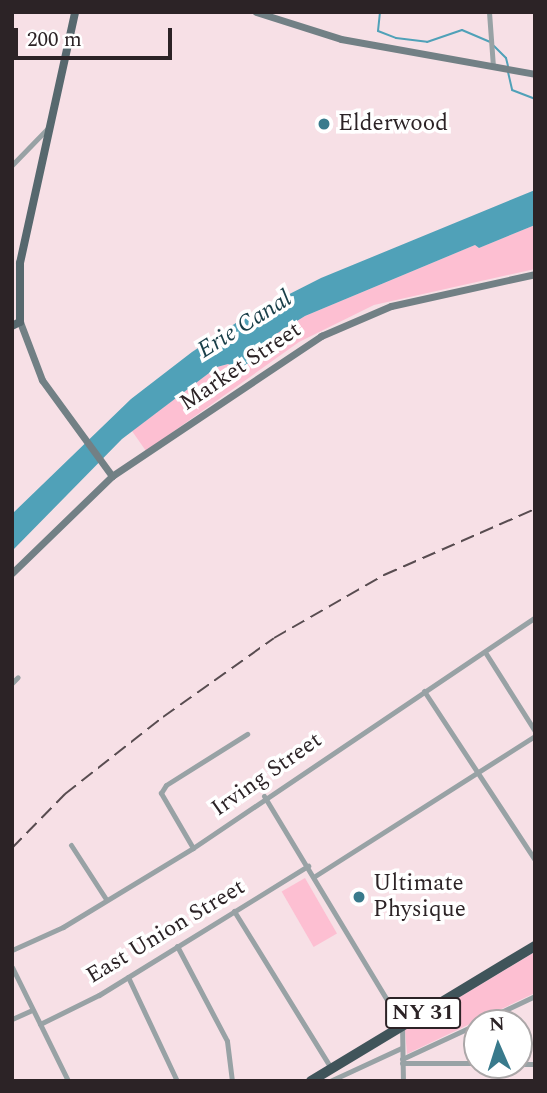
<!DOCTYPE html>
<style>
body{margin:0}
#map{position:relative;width:547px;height:1093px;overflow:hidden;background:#f7e0e6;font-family:Spectral,serif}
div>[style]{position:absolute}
.green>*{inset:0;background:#fdbfd2;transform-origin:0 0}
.water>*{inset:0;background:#50a1b8}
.stream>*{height:2px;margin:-1px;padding:0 1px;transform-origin:1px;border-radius:1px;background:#50a1b8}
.street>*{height:5px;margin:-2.5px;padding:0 2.5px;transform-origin:2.5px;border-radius:2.5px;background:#98a2a5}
.secondary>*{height:7px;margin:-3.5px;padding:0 3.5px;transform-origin:3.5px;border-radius:3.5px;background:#728085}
.primary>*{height:8px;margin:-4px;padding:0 4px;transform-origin:4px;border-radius:4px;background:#57686e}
.highway>*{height:10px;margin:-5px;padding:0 5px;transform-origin:5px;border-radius:5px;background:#40545a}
.rail>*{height:2px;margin-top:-1px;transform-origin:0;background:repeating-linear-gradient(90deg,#584c50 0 14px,transparent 0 21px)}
.dots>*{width:19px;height:19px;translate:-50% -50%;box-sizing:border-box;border:4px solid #fff;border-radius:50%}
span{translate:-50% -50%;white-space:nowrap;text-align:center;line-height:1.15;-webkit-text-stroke:7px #fff;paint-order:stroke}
.shield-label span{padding:2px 5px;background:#fff;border:2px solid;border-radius:5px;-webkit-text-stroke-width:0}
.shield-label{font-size:21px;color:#2c2326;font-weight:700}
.poi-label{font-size:23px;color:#2c2326}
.left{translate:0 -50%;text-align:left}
.street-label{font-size:23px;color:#2c2326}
.water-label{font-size:24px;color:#193f49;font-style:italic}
.frame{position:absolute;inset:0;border:14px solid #2c2326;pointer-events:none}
.north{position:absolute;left:463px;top:1009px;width:70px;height:70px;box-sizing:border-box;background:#fff;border:2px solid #aba7a8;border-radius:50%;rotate:357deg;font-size:19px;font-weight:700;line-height:28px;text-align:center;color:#2c2326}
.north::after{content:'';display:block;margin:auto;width:24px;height:32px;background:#397a8c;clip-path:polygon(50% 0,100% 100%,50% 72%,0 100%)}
.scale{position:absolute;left:14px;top:28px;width:158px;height:32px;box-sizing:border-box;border:4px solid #2c2326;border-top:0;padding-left:9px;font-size:21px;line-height:24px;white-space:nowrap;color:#2c2326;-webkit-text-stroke:5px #fff;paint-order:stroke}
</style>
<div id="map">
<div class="green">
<div style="clip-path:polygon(535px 225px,535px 269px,374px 305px,299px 342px,146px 451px,132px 431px,217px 367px,228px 364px,240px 369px,277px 342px,276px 334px,305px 316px,475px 245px,479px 248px)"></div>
<div style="left:305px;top:878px;width:64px;height:27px;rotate:60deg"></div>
<div style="clip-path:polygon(535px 952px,535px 993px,407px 1054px,405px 1030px)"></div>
</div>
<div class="water">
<div style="clip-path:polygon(535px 190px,535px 225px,479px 248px,475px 245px,305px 316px,276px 334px,278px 342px,240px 369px,228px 364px,217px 367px,122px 439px,12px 551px,12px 514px,131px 399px,192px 352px,248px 315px,321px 278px)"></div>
</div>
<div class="stream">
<div style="left:380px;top:12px;width:19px;rotate:96deg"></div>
<div style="left:378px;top:31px;width:19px;rotate:21deg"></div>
<div style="left:396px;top:38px;width:31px;rotate:7deg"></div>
<div style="left:427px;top:42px;width:37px;rotate:-19deg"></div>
<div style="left:462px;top:30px;width:30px;rotate:23deg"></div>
<div style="left:494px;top:46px;width:17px;rotate:45deg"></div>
<div style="left:506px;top:58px;width:8px;rotate:76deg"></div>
<div style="left:508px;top:72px;width:18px;rotate:77deg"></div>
<div style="left:512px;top:90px;width:25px;rotate:21deg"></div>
</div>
<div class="street">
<div style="left:489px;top:12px;width:55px;rotate:85.8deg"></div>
<div style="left:12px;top:165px;width:53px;rotate:-45.8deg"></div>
<div style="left:485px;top:652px;width:93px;rotate:57.7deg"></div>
<div style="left:12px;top:683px;width:8px;rotate:-45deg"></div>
<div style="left:424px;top:691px;width:202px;rotate:56.7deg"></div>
<div style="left:264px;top:796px;width:267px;rotate:58.9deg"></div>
<div style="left:402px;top:1025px;width:56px;rotate:89deg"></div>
<div style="left:71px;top:845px;width:64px;rotate:57.1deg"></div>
<div style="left:193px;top:848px;width:64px;rotate:-120.2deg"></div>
<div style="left:161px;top:793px;width:9px;rotate:-58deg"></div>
<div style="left:166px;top:785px;width:96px;rotate:-32.2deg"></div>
<div style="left:315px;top:876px;width:261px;rotate:-32.5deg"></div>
<div style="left:234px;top:911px;width:185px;rotate:58.3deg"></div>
<div style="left:177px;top:946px;width:107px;rotate:62.2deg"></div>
<div style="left:227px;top:1041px;width:40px;rotate:82.9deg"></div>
<div style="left:12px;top:950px;width:56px;rotate:-24.3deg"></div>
<div style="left:63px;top:927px;width:152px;rotate:-31.3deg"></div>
<div style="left:193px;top:848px;width:413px;rotate:-34deg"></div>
<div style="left:12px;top:967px;width:127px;rotate:63.8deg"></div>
<div style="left:128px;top:977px;width:115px;rotate:64.8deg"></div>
<div style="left:12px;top:1019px;width:22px;rotate:-24deg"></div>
<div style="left:478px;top:1023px;width:63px;rotate:-25.3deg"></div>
<div style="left:40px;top:1024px;width:66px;rotate:-26.2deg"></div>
<div style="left:99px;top:995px;width:246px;rotate:-31.7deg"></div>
<div style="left:402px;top:1059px;width:83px;rotate:-25deg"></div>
<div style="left:402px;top:1063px;width:75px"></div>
<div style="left:519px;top:1064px;width:16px"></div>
<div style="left:330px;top:1081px;width:78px;rotate:-24.9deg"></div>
</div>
<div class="secondary">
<div style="left:256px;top:12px;width:89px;rotate:17.6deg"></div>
<div style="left:341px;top:39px;width:197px;rotate:10.2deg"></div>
<div style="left:20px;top:322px;width:62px;rotate:69.2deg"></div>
<div style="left:42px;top:380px;width:119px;rotate:53.9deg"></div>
<div style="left:12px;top:573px;width:139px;rotate:-44.1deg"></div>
<div style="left:112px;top:476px;width:252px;rotate:-33.8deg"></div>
<div style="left:321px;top:336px;width:76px;rotate:-23.2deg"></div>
<div style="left:391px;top:306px;width:148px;rotate:-12.5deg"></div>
</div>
<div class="primary">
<div style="left:12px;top:326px;width:9px;rotate:-27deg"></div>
<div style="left:20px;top:322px;width:59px;rotate:-90deg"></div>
<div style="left:20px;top:263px;width:257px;rotate:-77.6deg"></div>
</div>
<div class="highway">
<div style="left:311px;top:1081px;width:262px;rotate:-31.1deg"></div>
</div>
<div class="rail">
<div style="left:12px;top:848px;width:76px;rotate:-45.5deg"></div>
<div style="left:65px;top:794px;width:125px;rotate:-38.2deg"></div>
<div style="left:163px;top:717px;width:136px;rotate:-35.4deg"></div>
<div style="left:274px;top:638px;width:127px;rotate:-29.8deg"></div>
<div style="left:384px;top:575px;width:165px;rotate:-23.6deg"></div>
</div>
<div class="dots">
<div style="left:324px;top:124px;background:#397a8c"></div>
<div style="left:359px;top:897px;background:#397a8c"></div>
</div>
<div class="shield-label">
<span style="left:423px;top:1013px">NY 31</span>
</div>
<div class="poi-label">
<span class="left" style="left:338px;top:124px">Elderwood</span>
<span class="left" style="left:373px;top:897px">Ultimate<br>Physique</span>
</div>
<div class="street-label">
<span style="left:241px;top:367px;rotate:-34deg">Market Street</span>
<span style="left:267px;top:775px;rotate:-35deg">Irving Street</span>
<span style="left:166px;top:932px;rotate:-31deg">East Union Street</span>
</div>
<div class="water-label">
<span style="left:245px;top:325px;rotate:-32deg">Erie Canal</span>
</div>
<div class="frame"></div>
<div class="north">N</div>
<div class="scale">200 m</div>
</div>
